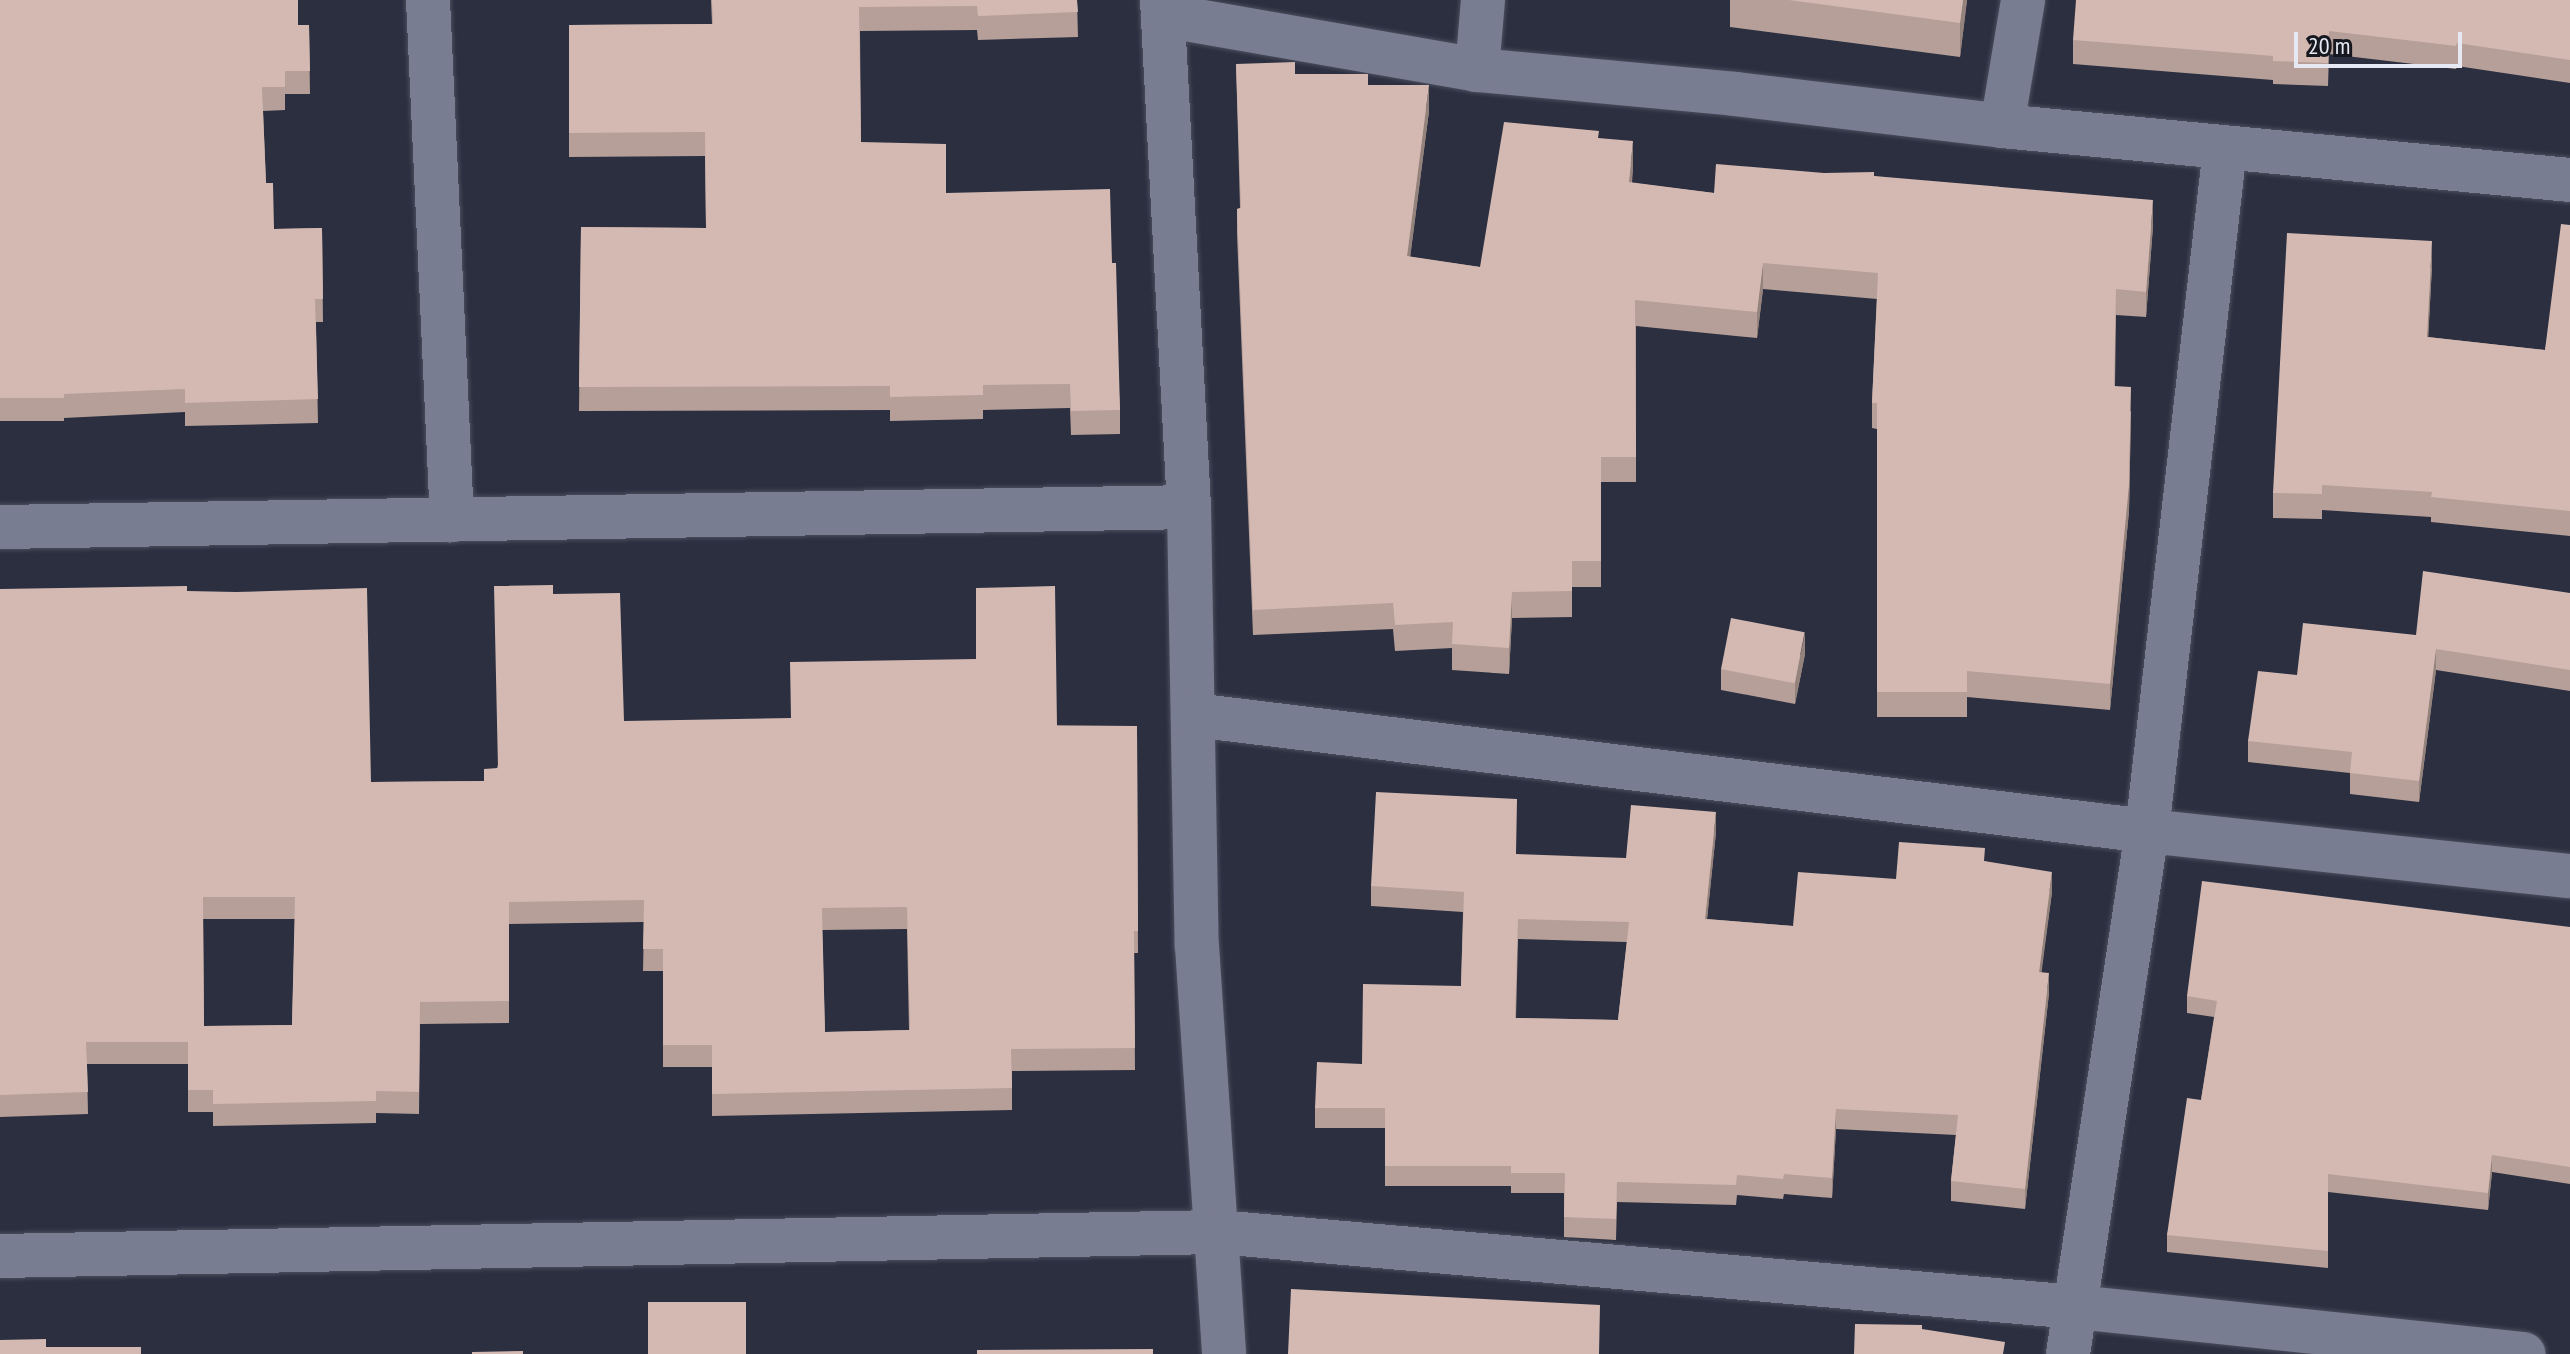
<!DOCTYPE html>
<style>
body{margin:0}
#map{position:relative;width:2570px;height:1354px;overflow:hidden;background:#2b2f40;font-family:"PT Sans Narrow",sans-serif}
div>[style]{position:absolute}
.roads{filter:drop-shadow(0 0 2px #4b4e5c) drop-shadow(0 0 2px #4b4e5c)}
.minor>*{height:44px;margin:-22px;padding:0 22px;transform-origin:22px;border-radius:22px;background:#797d92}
.wall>*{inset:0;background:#b59f98}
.shaded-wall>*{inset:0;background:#94827c}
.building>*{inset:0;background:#d3b9b1;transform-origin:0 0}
span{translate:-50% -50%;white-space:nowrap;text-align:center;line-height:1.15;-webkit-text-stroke:8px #16171f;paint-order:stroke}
.scale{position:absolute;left:2294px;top:32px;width:168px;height:36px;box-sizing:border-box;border:4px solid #e6e9f4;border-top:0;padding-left:10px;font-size:24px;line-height:28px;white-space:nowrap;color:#e6e9f4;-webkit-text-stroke:6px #16171f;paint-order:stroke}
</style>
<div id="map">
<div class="roads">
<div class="minor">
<div style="left:428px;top:0;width:521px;rotate:87.36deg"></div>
<div style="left:1162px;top:0;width:508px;rotate:86.95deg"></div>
<div style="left:1189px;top:507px;width:439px;rotate:89deg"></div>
<div style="left:1197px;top:946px;width:409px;rotate:86.2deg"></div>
<div style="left:1163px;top:15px;width:319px;rotate:9.9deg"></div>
<div style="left:1477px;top:70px;width:259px;rotate:5.3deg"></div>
<div style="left:1735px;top:94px;width:269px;rotate:6.8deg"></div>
<div style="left:2002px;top:126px;width:571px;rotate:5.43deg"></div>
<div style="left:1477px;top:70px;width:70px;rotate:-85.1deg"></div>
<div style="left:2002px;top:126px;width:128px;rotate:-80.5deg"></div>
<div style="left:0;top:527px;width:1189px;rotate:-0.96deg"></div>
<div style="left:1194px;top:715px;width:960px;rotate:6.94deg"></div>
<div style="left:2147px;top:831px;width:425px;rotate:6.1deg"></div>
<div style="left:0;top:1256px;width:1218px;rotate:-1.13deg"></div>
<div style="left:1218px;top:1232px;width:861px;rotate:5deg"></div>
<div style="left:2076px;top:1307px;width:450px;rotate:6deg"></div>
<div style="left:2068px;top:1354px;width:529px;rotate:-81.41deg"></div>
<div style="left:2147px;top:831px;width:687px;rotate:-83.48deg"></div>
</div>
</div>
<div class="wall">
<div style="clip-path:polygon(0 0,298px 25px,309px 25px,310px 94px,285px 94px,285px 110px,263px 111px,266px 183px,274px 229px,322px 228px,323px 322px,316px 322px,318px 423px,185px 426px,185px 412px,64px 418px,64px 421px,0 421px)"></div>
<div style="clip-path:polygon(711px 0,1077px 0,1078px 37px,978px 40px,977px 30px,860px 31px,861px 142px,946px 193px,1112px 263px,1120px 410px,1120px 434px,1071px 435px,1070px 408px,983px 410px,983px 419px,890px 421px,890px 410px,579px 411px,581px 227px,706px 228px,705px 156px,569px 157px,569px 25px,712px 24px)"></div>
<div style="clip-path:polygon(1730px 0,1967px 0,1960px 57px,1730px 27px)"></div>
<div style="clip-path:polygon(2570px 0,2570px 83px,2457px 66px,2456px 69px,2329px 54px,2328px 86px,2273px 84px,2273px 80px,2073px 64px,2073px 40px)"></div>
<div style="clip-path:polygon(1236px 64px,1295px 74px,1368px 85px,1429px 111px,1410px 257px,1480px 267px,1599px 138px,1633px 166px,1632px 183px,1714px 193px,1824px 173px,1874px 176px,2153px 226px,2146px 317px,2116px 315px,2115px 386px,2131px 412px,2129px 511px,2110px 710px,1967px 697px,1967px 717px,1877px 717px,1877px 429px,1872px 428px,1872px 403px,1877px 299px,1763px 289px,1757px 338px,1636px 326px,1636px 482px,1601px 482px,1601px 587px,1572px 587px,1572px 617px,1512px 618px,1509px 674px,1452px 670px,1452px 648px,1395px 651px,1393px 629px,1253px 635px,1237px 234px,1237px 209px,1240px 208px)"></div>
<div style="clip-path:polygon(2570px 225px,2570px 536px,2431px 522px,2431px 517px,2322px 510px,2322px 519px,2273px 518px,2273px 493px,2432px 266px,2428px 337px,2545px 350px)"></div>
<div style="clip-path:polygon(evenodd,0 589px,187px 591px,371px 782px,484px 781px,497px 768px,553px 594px,624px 721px,1137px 726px,1138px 953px,1134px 953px,1135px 1070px,1012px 1071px,1012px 1110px,712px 1116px,712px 1067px,663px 1067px,663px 971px,643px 971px,644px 922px,509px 924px,509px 1023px,420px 1024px,419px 1114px,376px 1113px,376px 1123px,213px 1126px,213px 1112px,188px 1112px,188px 1064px,87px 1064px,88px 1114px,0 1117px,0 589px,203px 919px,295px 919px,292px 1025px,204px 1026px,203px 919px,0 589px,907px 929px,909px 1030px,825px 1032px,822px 930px,907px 929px)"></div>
<div style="clip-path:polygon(2570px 593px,2570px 691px,2436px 670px,2419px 802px,2350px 794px,2350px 773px,2248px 762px,2248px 741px,2297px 675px,2416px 635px)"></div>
<div style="clip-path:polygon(1805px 654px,1795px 704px,1721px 690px,1721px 669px)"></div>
<div style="clip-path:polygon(evenodd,1716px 832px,1707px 919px,1793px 926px,1896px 879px,1985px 861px,2052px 892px,2041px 972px,2049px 993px,2025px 1209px,1951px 1201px,1951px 1181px,1956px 1135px,1836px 1129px,1832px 1198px,1784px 1194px,1783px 1199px,1737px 1195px,1736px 1205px,1617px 1202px,1616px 1240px,1564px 1237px,1564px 1193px,1511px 1193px,1511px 1186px,1385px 1186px,1385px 1128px,1315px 1128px,1315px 1108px,1362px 1064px,1461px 986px,1463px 912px,1371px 906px,1371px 886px,1626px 858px,1716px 832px,1518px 939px,1627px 942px,1618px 1020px,1516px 1018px,1518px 939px)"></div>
<div style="clip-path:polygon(2570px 927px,2570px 1184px,2492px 1172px,2488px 1210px,2328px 1192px,2328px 1268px,2167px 1252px,2167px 1235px,2201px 1100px,2214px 1017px,2187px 1013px,2187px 996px)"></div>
</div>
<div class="shaded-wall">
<div style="clip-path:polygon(1963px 0,1967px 0,1960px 57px,1960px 23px)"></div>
<div style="clip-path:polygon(1429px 85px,1429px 111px,1407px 282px,1407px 256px)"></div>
<div style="clip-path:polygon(1633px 141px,1633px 166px,1629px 208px,1629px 182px)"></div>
<div style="clip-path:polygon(2153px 200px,2153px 226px,2146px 317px,2146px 292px)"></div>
<div style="clip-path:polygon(2432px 241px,2432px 266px,2427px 362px,2427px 337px)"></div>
<div style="clip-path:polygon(1763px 263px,1763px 289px,1757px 338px,1757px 312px)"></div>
<div style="clip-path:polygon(2131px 412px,2129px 511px,2110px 710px,2110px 684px)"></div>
<div style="clip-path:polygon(1512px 592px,1512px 618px,1509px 674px,1509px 648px)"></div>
<div style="clip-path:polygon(1805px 632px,1805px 654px,1795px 704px,1795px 683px)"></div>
<div style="clip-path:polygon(2436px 649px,2436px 670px,2419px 802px,2419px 781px)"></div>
<div style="clip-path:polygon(1716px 812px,1716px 832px,1705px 939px,1705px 919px)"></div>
<div style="clip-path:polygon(2052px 872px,2052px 892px,2039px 992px,2039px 972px)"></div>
<div style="clip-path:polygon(2049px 973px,2049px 993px,2025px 1209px,2025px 1189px)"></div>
<div style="clip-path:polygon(1836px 1109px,1836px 1129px,1832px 1198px,1832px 1178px)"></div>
<div style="clip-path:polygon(2492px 1155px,2492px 1172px,2488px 1210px,2488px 1193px)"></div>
</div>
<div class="building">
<div style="clip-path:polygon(0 0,298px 0,298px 25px,309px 25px,310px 71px,285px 71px,285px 87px,262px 87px,266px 183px,273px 183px,274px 229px,322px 228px,323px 299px,315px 299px,318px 399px,185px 403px,185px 389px,64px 394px,64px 398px,0 398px)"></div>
<div style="clip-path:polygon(712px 0,1077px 0,1078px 12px,978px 16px,977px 6px,859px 7px,861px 142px,946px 144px,946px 193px,1110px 189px,1112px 263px,1116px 263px,1120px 410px,1071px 411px,1070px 384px,983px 385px,983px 395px,890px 397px,890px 386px,579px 387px,581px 227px,706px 228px,705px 132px,569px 133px,569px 25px,713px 24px)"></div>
<div style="clip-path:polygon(1789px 0,1963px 0,1960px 23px)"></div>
<div style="clip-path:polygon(2076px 0,2570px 0,2570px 60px,2457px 43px,2456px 46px,2329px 31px,2328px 63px,2273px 61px,2273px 56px,2073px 40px)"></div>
<div style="clip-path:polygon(1295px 62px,1295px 74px,1368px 74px,1368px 85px,1429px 85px,1407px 256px,1480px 267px,1504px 122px,1599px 131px,1598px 138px,1633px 141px,1629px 182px,1714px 193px,1716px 164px,1824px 173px,1874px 172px,1874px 176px,2153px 200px,2146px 292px,2116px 289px,2114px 386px,2131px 387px,2129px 485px,2110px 684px,1967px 671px,1967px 692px,1877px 692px,1877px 403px,1872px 403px,1878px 273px,1763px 263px,1757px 312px,1635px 300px,1636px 457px,1601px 457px,1601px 561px,1572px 561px,1572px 591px,1512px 592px,1509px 648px,1452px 644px,1453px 622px,1395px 625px,1393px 603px,1253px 610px,1237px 209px,1241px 208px,1236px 64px)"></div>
<div style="clip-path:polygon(2561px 224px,2570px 225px,2570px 511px,2431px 497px,2432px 492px,2322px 485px,2322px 494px,2273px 493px,2287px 233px,2432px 241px,2427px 337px,2545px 350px)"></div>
<div style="clip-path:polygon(2423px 571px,2570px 593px,2570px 670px,2436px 649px,2419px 781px,2350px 773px,2352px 752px,2248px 741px,2258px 671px,2297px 675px,2303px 623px,2416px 635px)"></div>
<div style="clip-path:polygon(evenodd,553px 585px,553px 594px,620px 593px,624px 721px,791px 718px,790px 662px,976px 659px,976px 588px,1055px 586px,1057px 726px,1137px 726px,1138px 931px,1134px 931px,1135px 1048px,1011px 1049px,1012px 1088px,712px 1094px,712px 1045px,663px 1045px,663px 949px,643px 949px,644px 900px,509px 902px,509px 1001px,420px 1002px,419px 1092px,376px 1091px,376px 1101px,213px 1104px,213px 1090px,188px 1090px,188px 1042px,86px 1042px,88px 1092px,0 1095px,0 589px,187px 586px,187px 591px,236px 592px,367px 588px,371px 782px,484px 781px,484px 769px,498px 768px,494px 586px,553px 585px,203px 897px,295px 897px,292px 1025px,204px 1026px,203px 897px,553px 585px,907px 907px,910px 1030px,825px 1032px,822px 908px,907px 907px)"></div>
<div style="left:1731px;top:618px;width:75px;height:52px;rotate:11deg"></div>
<div style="clip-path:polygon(evenodd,1376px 792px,1517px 799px,1516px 854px,1626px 858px,1631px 805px,1716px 812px,1705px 919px,1793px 926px,1798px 872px,1896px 879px,1899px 842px,1985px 848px,1984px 861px,2052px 872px,2039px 972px,2049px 973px,2025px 1189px,1951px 1181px,1958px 1115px,1836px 1109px,1832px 1178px,1784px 1174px,1783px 1179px,1737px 1175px,1736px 1185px,1617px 1182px,1616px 1219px,1564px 1217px,1565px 1173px,1511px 1173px,1511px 1166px,1385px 1166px,1385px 1108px,1315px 1108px,1317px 1062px,1362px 1064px,1363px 984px,1461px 986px,1464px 892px,1371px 886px,1376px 792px,1518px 919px,1629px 922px,1618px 1020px,1515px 1018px,1518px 919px)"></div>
<div style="clip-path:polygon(2202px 881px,2570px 927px,2570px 1167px,2492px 1155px,2488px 1193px,2328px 1174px,2328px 1251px,2167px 1235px,2187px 1098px,2201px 1100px,2217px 1001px,2187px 996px)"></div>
<div style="clip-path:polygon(1291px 1289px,1600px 1305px,1599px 1354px,1288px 1354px)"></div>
<div style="left:648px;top:1302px;width:98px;height:52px"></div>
<div style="clip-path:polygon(1855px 1324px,1922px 1325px,1922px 1329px,2005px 1342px,2003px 1354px,1854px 1354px)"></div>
<div style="clip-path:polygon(46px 1339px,46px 1347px,141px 1347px,141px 1354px,0 1354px,0 1340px)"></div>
<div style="clip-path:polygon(1153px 1349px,1153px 1354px,977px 1354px,977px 1350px)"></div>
<div style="clip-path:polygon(523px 1351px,523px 1354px,472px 1354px,472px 1352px)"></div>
</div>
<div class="scale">20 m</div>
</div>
